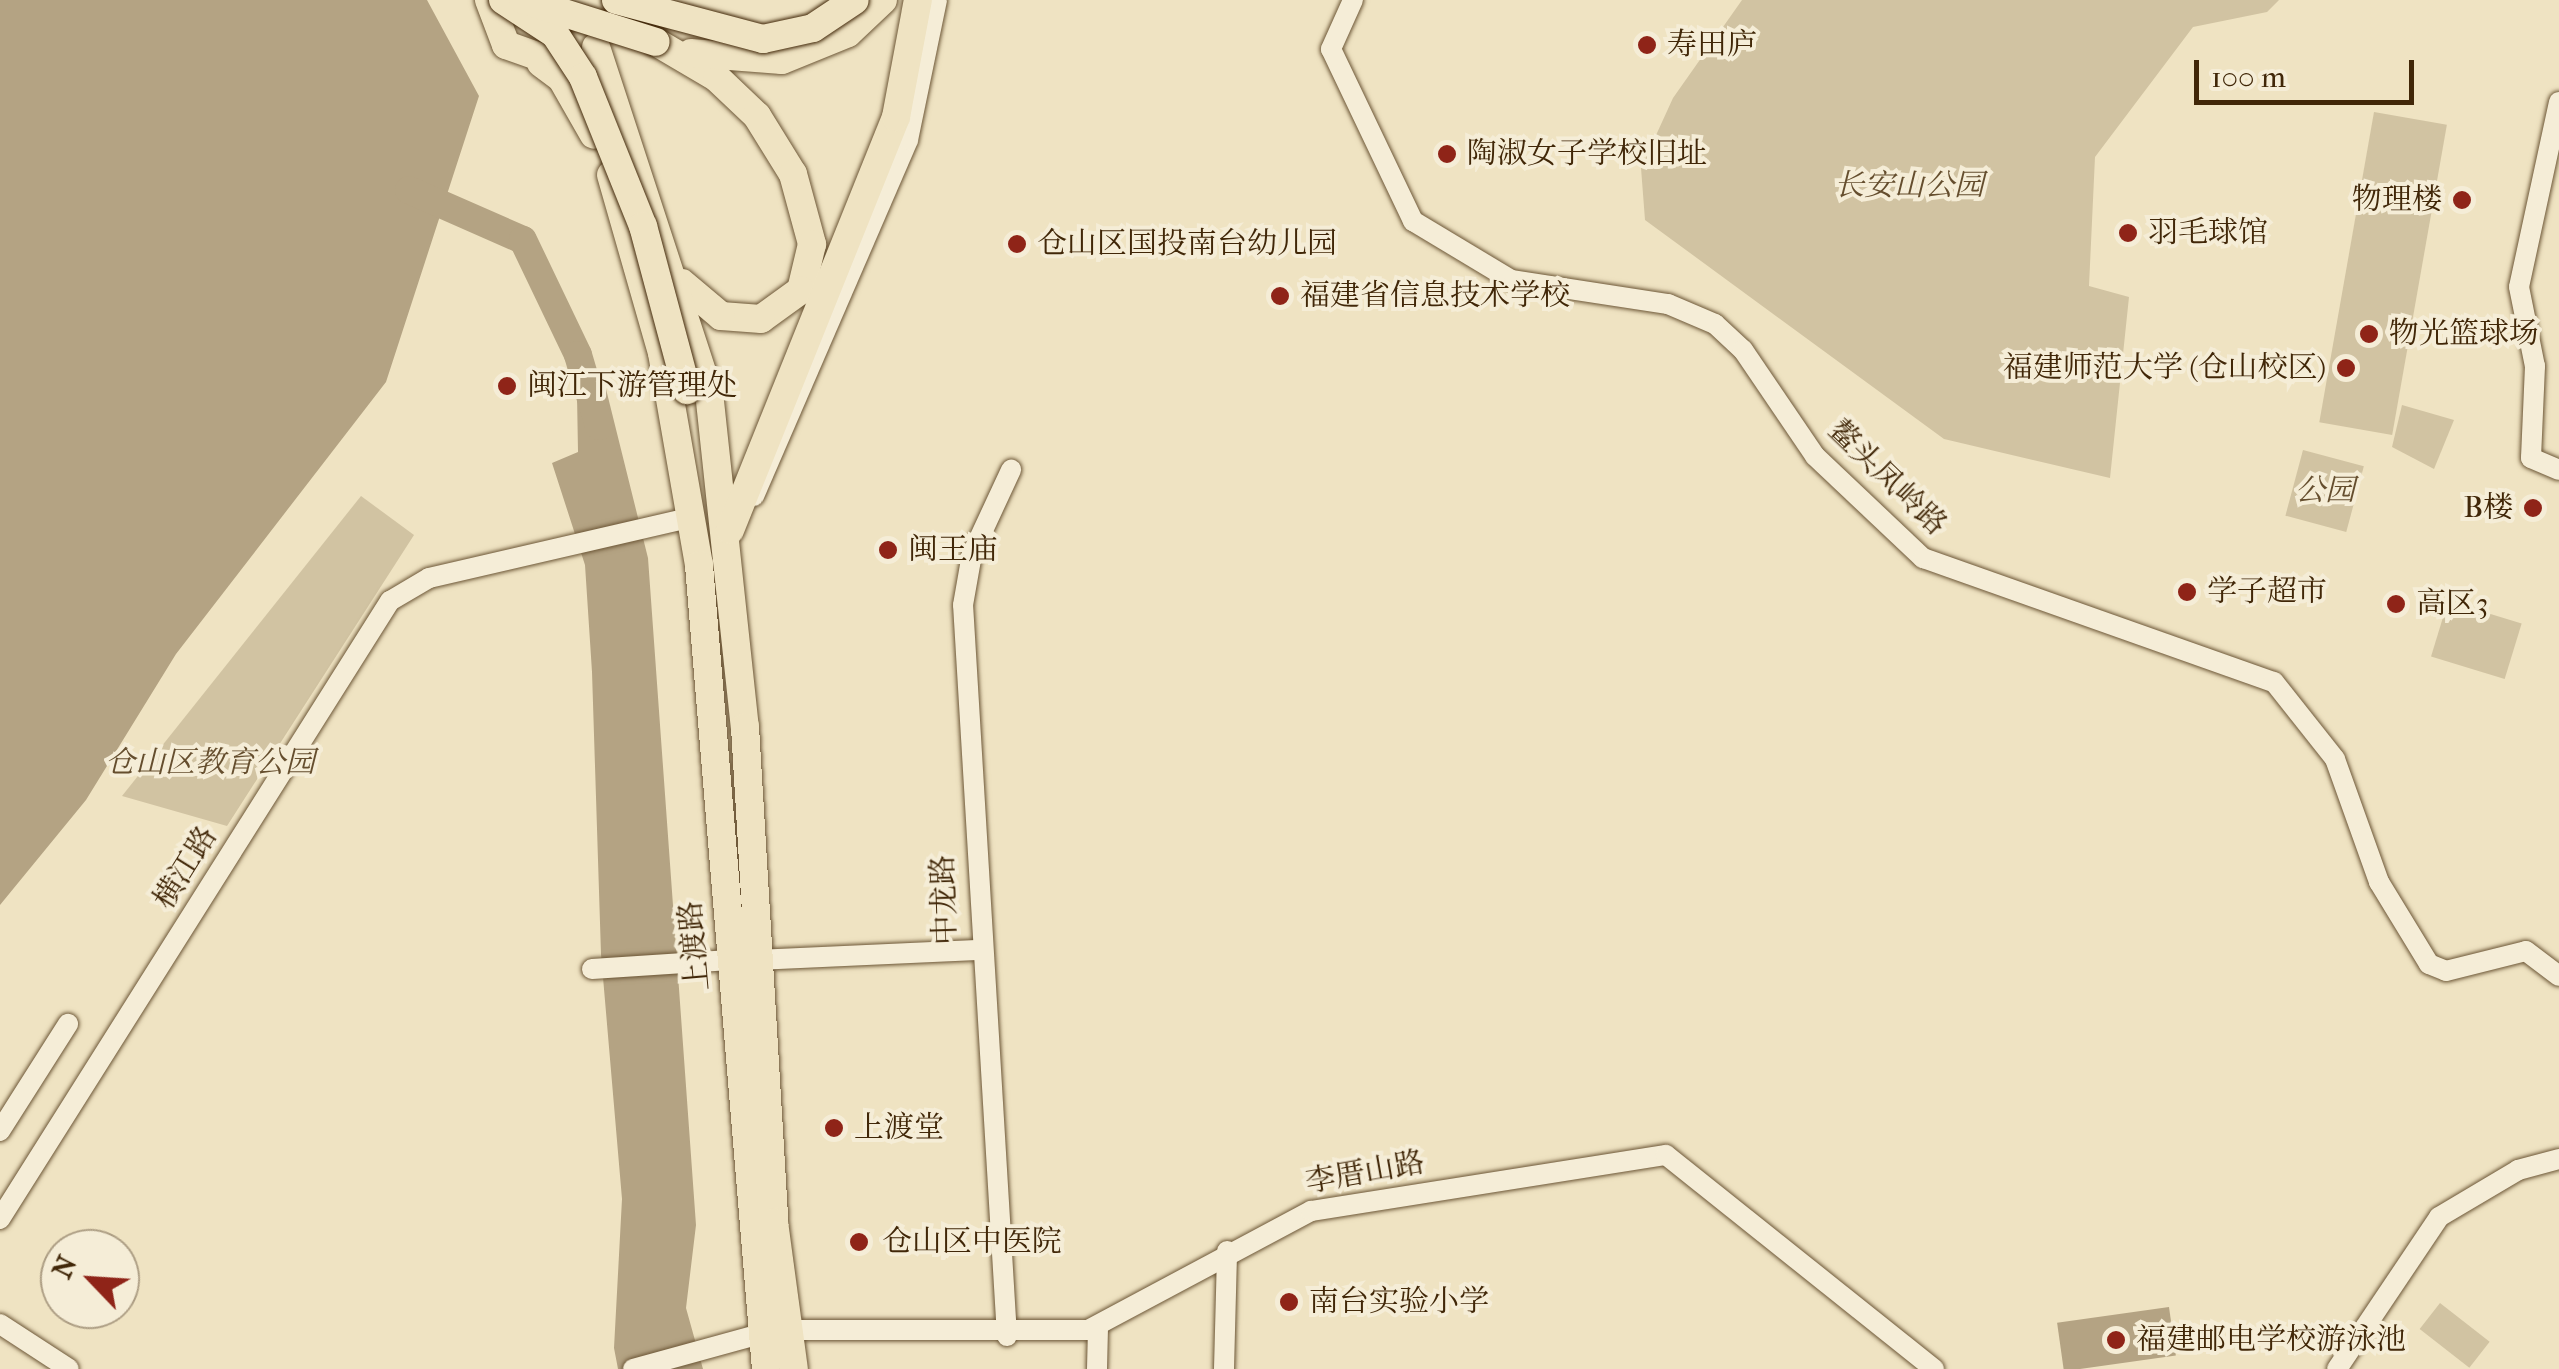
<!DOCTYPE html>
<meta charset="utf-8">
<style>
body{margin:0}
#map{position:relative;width:2559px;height:1369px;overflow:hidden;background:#efe3c2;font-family:"IM FELL French Canon","Noto Serif SC",serif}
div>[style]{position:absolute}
.green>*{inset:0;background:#d1c3a2;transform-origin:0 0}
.water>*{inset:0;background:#b4a383;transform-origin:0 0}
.river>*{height:28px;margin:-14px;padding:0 14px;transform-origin:14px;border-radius:14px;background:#b4a383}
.roads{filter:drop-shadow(0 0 2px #6c5636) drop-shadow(0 0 2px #6c5636)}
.minor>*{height:20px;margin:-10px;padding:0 10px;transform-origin:10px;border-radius:10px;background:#f5edd7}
.major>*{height:28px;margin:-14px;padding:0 14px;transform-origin:14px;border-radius:14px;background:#efe3c2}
.bridges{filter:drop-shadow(0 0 2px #412708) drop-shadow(0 0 2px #412708)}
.major-bridge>*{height:28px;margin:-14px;padding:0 14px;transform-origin:14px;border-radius:14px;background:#efe3c2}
.dots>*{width:28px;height:28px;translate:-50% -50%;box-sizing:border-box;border:5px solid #f5edd7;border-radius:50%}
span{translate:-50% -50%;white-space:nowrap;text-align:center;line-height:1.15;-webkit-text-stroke:8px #f5edd7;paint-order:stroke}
.poi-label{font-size:30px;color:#412708}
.left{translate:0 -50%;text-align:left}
.right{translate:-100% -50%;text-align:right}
.park-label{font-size:30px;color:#654e2e;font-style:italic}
.street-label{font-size:30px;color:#412708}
.north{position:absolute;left:40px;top:1229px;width:100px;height:100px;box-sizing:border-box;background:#f5edd7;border:2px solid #ad9e84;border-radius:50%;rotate:295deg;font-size:28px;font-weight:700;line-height:40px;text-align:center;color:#412708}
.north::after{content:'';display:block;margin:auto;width:35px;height:45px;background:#8f2418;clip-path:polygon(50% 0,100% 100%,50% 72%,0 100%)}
.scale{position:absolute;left:2194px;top:60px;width:220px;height:45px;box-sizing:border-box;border:5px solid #412708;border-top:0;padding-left:12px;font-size:30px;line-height:35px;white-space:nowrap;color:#412708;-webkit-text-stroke:8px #f5edd7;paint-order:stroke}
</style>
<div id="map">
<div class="green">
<div style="clip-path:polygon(1742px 0,2279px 0,2267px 12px,2193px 27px,2095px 157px,2089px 286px,2129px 297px,2110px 478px,1944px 439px,1645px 220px,1641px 168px,1673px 98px)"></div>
<div style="left:2374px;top:112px;width:74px;height:315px;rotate:10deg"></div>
<div style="clip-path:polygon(2402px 405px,2454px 420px,2434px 469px,2392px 447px)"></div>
<div style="left:2303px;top:450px;width:63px;height:68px;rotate:15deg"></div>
<div style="clip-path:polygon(361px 496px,414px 535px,227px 826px,122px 796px)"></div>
<div style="left:2448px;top:601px;width:77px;height:58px;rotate:17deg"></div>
<div style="left:2440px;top:1303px;width:63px;height:33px;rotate:38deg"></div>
</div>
<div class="water">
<div style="clip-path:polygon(0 0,427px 0,479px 96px,386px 382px,176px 654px,86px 800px,0 905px)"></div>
<div style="clip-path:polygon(606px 389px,648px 558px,696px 1225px,686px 1308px,703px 1369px,618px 1369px,614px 1348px,622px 1199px,601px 954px,592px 672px,585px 565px,552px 463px,578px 452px,577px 395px)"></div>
<div style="left:2169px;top:1307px;width:49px;height:113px;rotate:82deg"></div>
</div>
<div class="river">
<div style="left:409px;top:190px;width:124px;rotate:23.7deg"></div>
<div style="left:523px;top:240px;width:127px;rotate:64.4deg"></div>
<div style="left:578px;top:355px;width:74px;rotate:73.5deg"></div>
</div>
<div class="roads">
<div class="minor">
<div style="left:1353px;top:0;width:54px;rotate:114.2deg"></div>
<div style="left:1331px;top:49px;width:191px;rotate:64.5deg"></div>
<div style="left:1413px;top:221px;width:114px;rotate:31deg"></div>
<div style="left:1511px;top:280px;width:159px;rotate:8.7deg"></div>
<div style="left:1668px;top:304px;width:51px;rotate:23.1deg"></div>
<div style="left:1715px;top:324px;width:38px;rotate:43deg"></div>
<div style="left:1743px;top:350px;width:128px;rotate:55.8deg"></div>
<div style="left:1815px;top:456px;width:149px;rotate:43.4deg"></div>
<div style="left:1923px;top:558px;width:372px;rotate:19.5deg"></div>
<div style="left:2274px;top:682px;width:98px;rotate:51.6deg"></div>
<div style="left:2335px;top:759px;width:131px;rotate:70.3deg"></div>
<div style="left:2379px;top:882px;width:96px;rotate:58.6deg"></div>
<div style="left:2429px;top:964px;width:18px;rotate:22deg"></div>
<div style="left:2446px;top:971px;width:82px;rotate:-14deg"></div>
<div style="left:2526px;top:951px;width:41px;rotate:37.1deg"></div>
<div style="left:2559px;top:102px;width:189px;rotate:102.2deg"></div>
<div style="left:2519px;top:287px;width:81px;rotate:78.6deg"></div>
<div style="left:2535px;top:366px;width:92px;rotate:92.5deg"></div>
<div style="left:2531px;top:458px;width:30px;rotate:23deg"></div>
<div style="left:754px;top:496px;width:388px;rotate:-66.6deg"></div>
<div style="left:908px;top:140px;width:143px;rotate:-78.3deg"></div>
<div style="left:756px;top:960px;width:221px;rotate:-2.6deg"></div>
<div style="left:592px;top:969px;width:138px;rotate:-3.7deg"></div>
<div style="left:0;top:1131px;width:127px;rotate:-57.6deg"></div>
<div style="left:0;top:1219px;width:731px;rotate:-57.75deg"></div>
<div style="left:390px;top:601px;width:45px;rotate:-30.5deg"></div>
<div style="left:429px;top:578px;width:262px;rotate:-13deg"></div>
<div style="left:0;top:1324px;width:82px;rotate:33.1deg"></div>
<div style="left:1007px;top:1336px;width:732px;rotate:-93.44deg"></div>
<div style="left:963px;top:605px;width:52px;rotate:-80deg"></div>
<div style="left:972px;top:554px;width:93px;rotate:-65.1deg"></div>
<div style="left:633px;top:1369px;width:147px;rotate:-15.4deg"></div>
<div style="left:775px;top:1330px;width:313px"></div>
<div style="left:1088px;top:1330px;width:253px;rotate:-28.1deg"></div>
<div style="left:1311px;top:1211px;width:359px;rotate:-9deg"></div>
<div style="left:1666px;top:1155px;width:343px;rotate:38.6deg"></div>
<div style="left:1097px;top:1369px;width:42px;rotate:-88.6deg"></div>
<div style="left:1224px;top:1369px;width:118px;rotate:-88.5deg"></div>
<div style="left:2337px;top:1369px;width:183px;rotate:-56.1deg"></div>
<div style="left:2439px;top:1217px;width:92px;rotate:-30.7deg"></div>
<div style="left:2518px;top:1170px;width:42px;rotate:-15deg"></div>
</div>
<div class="major">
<div style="left:489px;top:0;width:48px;rotate:69.3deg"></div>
<div style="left:506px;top:45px;width:57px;rotate:19.4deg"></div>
<div style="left:656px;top:42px;width:71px;rotate:30.5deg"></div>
<div style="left:717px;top:78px;width:55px;rotate:43.5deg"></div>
<div style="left:757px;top:116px;width:68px;rotate:58.2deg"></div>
<div style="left:793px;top:174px;width:73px;rotate:74.8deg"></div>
<div style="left:812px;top:244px;width:47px;rotate:103.4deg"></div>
<div style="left:801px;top:290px;width:49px;rotate:144.1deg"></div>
<div style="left:761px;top:319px;width:40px;rotate:-175.7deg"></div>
<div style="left:721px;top:316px;width:51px;rotate:-139.8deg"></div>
<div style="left:596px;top:47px;width:363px;rotate:71.9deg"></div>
<div style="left:709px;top:392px;width:337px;rotate:83.9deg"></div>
<div style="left:745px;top:727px;width:496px;rotate:86.6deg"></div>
<div style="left:774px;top:1222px;width:148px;rotate:82.3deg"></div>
<div style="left:691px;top:53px;width:91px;rotate:4.4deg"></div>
<div style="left:782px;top:60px;width:71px;rotate:-22.2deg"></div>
<div style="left:848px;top:33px;width:48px;rotate:-43.3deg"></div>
<div style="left:541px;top:63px;width:26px;rotate:37deg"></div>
<div style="left:562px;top:79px;width:64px;rotate:60.3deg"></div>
<div style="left:611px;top:175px;width:185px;rotate:74deg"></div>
<div style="left:662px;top:353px;width:215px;rotate:80.1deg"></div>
<div style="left:699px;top:565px;width:807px;rotate:85.24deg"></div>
<div style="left:730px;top:530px;width:445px;rotate:-68.1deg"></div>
<div style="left:896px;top:117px;width:119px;rotate:-79.4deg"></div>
</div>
</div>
<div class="bridges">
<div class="major-bridge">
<div style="left:503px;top:0;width:62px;rotate:33.2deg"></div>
<div style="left:555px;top:34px;width:51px;rotate:56.9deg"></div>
<div style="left:583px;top:77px;width:161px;rotate:68.1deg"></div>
<div style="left:643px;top:226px;width:170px;rotate:75deg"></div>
<div style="left:523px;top:0;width:139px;rotate:17.5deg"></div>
<div style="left:616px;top:0;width:152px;rotate:14.9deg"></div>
<div style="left:763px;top:39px;width:51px;rotate:-12.4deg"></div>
<div style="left:813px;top:28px;width:50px;rotate:-33.7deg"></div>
</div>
</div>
<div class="dots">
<div style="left:1647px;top:45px;background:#8f2418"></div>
<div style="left:1447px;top:154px;background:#8f2418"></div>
<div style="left:2462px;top:200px;background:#8f2418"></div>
<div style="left:2128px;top:233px;background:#8f2418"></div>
<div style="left:1017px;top:244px;background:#8f2418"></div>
<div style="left:1280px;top:296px;background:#8f2418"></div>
<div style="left:2369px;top:334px;background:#8f2418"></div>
<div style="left:2346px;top:368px;background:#8f2418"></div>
<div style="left:507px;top:386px;background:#8f2418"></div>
<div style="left:2533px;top:508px;background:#8f2418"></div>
<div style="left:888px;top:550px;background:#8f2418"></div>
<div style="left:2187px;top:592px;background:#8f2418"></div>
<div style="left:2396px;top:604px;background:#8f2418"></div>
<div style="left:834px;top:1128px;background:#8f2418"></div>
<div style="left:859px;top:1242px;background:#8f2418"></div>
<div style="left:1289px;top:1302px;background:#8f2418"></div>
<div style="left:2116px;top:1340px;background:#8f2418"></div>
</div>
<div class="poi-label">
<span class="left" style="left:1667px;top:45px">寿田庐</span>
<span class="left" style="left:1467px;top:154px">陶淑女子学校旧址</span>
<span class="right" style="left:2442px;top:200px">物理楼</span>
<span class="left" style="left:2148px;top:233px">羽毛球馆</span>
<span class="left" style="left:1037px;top:244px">仓山区国投南台幼儿园</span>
<span class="left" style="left:1300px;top:296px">福建省信息技术学校</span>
<span class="left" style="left:2389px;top:334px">物光篮球场</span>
<span class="right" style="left:2326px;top:368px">福建师范大学 (仓山校区)</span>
<span class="left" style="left:527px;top:386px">闽江下游管理处</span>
<span class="right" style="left:2513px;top:508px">B楼</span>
<span class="left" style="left:908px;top:550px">闽王庙</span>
<span class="left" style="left:2207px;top:592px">学子超市</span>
<span class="left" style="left:2416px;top:604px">高区3</span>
<span class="left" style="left:854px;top:1128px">上渡堂</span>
<span class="left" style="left:882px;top:1242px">仓山区中医院</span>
<span class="left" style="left:1309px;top:1302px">南台实验小学</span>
<span class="left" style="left:2136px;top:1340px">福建邮电学校游泳池</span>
</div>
<div class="park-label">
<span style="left:1909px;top:186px">长安山公园</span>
<span style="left:2325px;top:491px">公园</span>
<span style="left:210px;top:763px">仓山区教育公园</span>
</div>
<div class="street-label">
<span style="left:1887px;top:478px;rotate:44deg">鳌头凤岭路</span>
<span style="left:186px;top:868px;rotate:-58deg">横江路</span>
<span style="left:945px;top:900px;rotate:-92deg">中龙路</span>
<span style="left:695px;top:946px;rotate:-95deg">上渡路</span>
<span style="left:1365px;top:1173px;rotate:-10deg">李厝山路</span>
</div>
<div class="north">N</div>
<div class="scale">100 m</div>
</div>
